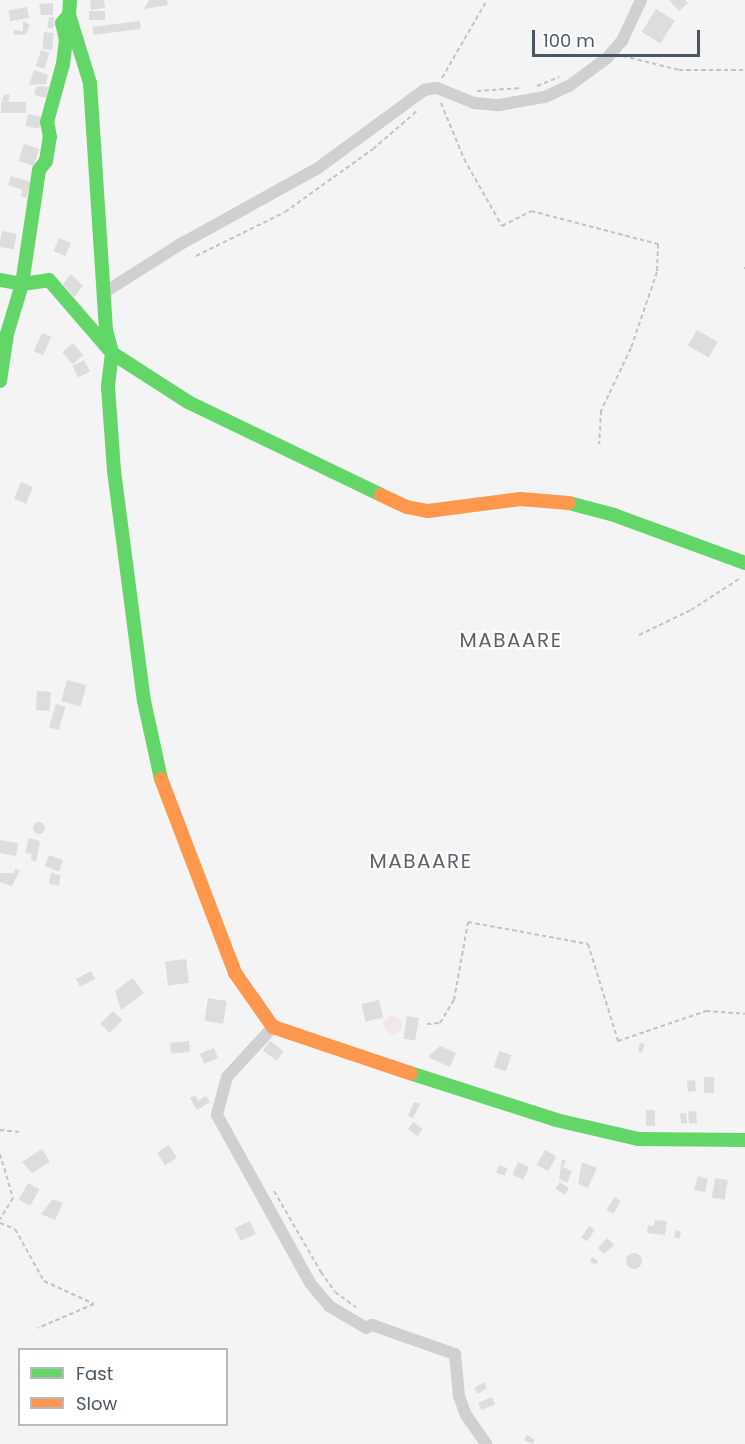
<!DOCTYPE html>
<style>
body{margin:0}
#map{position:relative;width:745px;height:1444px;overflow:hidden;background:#f4f4f4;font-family:Poppins,sans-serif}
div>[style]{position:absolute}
.medical>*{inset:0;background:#f1e7e6}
.round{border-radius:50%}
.building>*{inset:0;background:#ddddde;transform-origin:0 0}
.path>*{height:2px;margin-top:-1px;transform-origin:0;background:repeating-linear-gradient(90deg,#bcc7c4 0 4.5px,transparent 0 7.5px)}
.street>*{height:12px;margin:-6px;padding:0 6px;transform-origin:6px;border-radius:6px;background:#ced0d2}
.fast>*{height:14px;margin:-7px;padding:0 7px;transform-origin:7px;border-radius:7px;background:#63d668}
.slow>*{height:14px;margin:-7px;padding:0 7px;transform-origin:7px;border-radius:7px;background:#ff974d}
span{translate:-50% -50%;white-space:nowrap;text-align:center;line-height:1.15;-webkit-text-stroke:4.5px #fff;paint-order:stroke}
.quarter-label{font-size:20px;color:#5f6368;letter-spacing:1.5px}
.legend{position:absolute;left:18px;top:1348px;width:210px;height:78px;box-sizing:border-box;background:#fff;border:2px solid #b7bbc0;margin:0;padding:8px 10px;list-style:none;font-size:18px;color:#4a5661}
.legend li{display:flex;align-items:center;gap:12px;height:30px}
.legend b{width:30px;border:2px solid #b7bbc0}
.scale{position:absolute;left:532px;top:30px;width:168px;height:27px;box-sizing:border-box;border:3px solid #4a5661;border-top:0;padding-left:8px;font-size:18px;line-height:21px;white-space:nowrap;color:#4a5661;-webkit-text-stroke:4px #fff;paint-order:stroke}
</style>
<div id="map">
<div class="medical">
<div class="round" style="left:384px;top:1016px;width:18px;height:18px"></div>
</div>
<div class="building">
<div style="clip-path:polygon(90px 0,104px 0,105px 8px,91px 10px)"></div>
<div style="clip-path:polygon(149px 0,167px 0,168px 5px,144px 9px)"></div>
<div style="clip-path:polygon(669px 0,685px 0,688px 3px,679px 11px)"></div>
<div style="clip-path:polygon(53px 3px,53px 15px,41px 15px,39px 4px)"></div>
<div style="left:27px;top:7px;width:11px;height:19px;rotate:80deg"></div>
<div style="left:656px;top:9px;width:22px;height:27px;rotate:32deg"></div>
<div style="left:89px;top:11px;width:16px;height:9px"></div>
<div style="left:49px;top:17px;width:6px;height:11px;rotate:9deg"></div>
<div style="clip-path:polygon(23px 21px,30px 25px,26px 34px,14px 35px,14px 30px,23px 31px)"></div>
<div style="left:140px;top:21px;width:8px;height:48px;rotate:83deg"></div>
<div style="left:44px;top:32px;width:10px;height:17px;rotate:6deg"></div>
<div style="left:41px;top:50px;width:9px;height:17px;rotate:18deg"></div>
<div style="clip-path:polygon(34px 70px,48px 75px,46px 84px,29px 85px)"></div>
<div style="clip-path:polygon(43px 86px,49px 87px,46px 98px,34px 95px,36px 87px)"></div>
<div style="clip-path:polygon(4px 94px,10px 95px,8px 102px,26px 102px,26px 113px,1px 113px,1px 102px,8px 102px,2px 101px)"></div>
<div style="left:28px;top:114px;width:14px;height:12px;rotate:12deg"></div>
<div style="left:24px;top:144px;width:16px;height:18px;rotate:18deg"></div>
<div style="clip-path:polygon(11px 176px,31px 182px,26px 198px,21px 196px,23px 190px,8px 185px)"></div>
<div style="left:2px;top:231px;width:15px;height:16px;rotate:11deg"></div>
<div style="left:59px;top:238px;width:13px;height:14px;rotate:23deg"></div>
<div style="clip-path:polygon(71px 274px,83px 286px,74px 297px,63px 284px)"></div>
<div style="left:697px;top:330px;width:24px;height:18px;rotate:30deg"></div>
<div style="left:42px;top:333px;width:10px;height:20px;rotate:24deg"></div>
<div style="left:73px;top:343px;width:16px;height:14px;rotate:50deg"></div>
<div style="left:84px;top:360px;width:13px;height:13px;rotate:63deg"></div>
<div style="left:21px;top:482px;width:13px;height:18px;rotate:23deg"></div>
<div style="left:67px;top:680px;width:20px;height:22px;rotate:15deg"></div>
<div style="left:37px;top:691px;width:14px;height:19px;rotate:4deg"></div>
<div style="left:56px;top:704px;width:10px;height:24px;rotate:17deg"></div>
<div class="round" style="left:33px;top:822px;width:12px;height:12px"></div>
<div style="clip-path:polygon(29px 838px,40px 841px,36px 862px,31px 860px,32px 854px,25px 853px)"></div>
<div style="clip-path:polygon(0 840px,18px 843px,16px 856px,0 853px)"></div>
<div style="left:49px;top:855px;width:15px;height:12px;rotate:20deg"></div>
<div style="clip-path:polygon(15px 869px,20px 870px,12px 886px,0 882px,0 873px,14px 873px)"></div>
<div style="left:51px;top:873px;width:10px;height:11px;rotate:11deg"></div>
<div style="left:186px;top:959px;width:24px;height:21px;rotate:83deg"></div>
<div style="left:91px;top:971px;width:9px;height:17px;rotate:63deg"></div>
<div style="clip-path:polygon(133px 978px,144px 993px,121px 1010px,115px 991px)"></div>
<div style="left:208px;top:998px;width:19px;height:23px;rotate:9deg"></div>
<div style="left:379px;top:1000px;width:18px;height:18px;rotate:77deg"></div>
<div style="left:113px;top:1011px;width:13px;height:18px;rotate:45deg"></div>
<div style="left:407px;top:1016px;width:12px;height:23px;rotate:9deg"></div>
<div style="left:189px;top:1041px;width:11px;height:19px;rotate:85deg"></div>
<div style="left:270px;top:1041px;width:17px;height:12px;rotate:36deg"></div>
<div style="clip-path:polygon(640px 1043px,645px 1044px,642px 1053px,638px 1052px)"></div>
<div style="clip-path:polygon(440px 1046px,456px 1053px,450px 1067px,428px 1057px)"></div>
<div style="left:214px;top:1048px;width:11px;height:15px;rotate:68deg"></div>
<div style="left:499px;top:1051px;width:13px;height:17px;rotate:18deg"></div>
<div style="left:704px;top:1077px;width:10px;height:16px"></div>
<div style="left:695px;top:1080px;width:11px;height:8px;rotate:85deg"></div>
<div style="clip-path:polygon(195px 1095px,198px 1101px,206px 1096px,210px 1102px,197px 1110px,190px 1098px)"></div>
<div style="clip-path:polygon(414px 1102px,420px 1104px,413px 1118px,408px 1116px)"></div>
<div style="left:646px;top:1110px;width:9px;height:16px"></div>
<div style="left:696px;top:1111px;width:12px;height:8px;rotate:85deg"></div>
<div style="left:686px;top:1113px;width:10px;height:6px;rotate:84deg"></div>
<div style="left:413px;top:1122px;width:12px;height:9px;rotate:35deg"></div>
<div style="left:169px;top:1145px;width:15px;height:14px;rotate:58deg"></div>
<div style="clip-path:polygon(42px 1149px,50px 1162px,32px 1173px,22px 1162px)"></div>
<div style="left:545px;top:1150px;width:13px;height:17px;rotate:29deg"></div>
<div style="clip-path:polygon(562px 1159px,566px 1161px,563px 1167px,572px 1171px,567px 1183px,559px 1179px)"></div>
<div style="left:518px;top:1162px;width:12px;height:14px;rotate:24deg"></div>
<div style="clip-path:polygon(582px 1162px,597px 1168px,588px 1188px,578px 1184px)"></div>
<div style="left:499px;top:1165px;width:9px;height:8px;rotate:21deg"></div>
<div style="clip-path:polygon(698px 1176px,708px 1179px,705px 1192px,694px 1190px)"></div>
<div style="left:715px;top:1178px;width:13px;height:20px;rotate:9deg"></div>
<div style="left:560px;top:1182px;width:11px;height:8px;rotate:34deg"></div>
<div style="left:28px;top:1183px;width:13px;height:19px;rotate:29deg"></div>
<div style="left:614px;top:1197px;width:8px;height:15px;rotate:30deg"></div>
<div style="clip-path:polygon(53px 1199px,63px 1203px,55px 1220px,41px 1214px)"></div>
<div style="clip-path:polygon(655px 1220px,667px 1221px,665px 1235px,647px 1233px,648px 1225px,654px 1226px)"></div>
<div style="left:250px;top:1221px;width:14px;height:17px;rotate:65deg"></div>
<div style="left:589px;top:1226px;width:7px;height:14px;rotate:34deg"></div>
<div style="clip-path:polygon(676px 1230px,681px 1232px,679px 1239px,674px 1237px)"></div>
<div style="clip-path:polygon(607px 1238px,614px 1245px,604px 1254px,598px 1248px)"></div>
<div class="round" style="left:626px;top:1253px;width:16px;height:16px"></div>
<div style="clip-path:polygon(592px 1257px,598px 1261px,596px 1265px,590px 1262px)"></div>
<div style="clip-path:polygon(484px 1382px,487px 1388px,478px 1394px,474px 1388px)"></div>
<div style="left:492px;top:1397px;width:8px;height:15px;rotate:67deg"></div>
<div style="clip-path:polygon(527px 1435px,535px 1440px,533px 1444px,524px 1440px)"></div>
</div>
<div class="path">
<div style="left:623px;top:56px;width:58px;rotate:14deg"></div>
<div style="left:679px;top:70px;width:66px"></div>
<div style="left:442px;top:78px;width:90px;rotate:-60deg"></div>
<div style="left:537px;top:86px;width:24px;rotate:-22deg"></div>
<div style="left:477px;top:91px;width:45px;rotate:-3.8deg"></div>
<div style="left:441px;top:103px;width:61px;rotate:67.7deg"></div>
<div style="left:464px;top:159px;width:77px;rotate:60.4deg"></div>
<div style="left:502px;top:226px;width:33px;rotate:-27deg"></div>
<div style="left:531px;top:211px;width:131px;rotate:14.6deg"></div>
<div style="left:658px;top:244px;width:28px;rotate:92deg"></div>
<div style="left:657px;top:272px;width:80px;rotate:108.9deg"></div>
<div style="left:631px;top:348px;width:70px;rotate:115.5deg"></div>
<div style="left:601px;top:411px;width:33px;rotate:93deg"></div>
<div style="left:196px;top:256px;width:99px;rotate:-26.3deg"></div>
<div style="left:285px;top:212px;width:108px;rotate:-35.6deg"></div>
<div style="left:373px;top:149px;width:58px;rotate:-40.8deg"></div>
<div style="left:744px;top:268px;width:1px"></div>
<div style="left:639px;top:635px;width:58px;rotate:-25.7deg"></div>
<div style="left:691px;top:610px;width:57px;rotate:-32.9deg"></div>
<div style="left:427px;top:1024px;width:13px;rotate:-4deg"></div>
<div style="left:440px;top:1023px;width:27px;rotate:-59deg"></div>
<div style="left:454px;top:1000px;width:79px;rotate:-79.8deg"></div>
<div style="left:468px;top:922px;width:122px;rotate:10.4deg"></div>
<div style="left:588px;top:944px;width:102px;rotate:72.8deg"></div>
<div style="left:618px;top:1041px;width:93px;rotate:-18.8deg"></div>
<div style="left:706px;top:1011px;width:39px;rotate:4deg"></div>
<div style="left:0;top:1130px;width:20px;rotate:6deg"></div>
<div style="left:0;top:1154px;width:46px;rotate:73.5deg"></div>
<div style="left:13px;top:1198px;width:25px;rotate:122deg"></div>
<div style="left:274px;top:1191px;width:94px;rotate:59.9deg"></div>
<div style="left:321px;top:1272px;width:24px;rotate:55deg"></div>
<div style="left:335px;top:1292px;width:26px;rotate:36deg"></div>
<div style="left:0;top:1223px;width:16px;rotate:22deg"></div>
<div style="left:15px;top:1229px;width:60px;rotate:60.9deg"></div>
<div style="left:44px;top:1281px;width:55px;rotate:24.7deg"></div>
<div style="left:94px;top:1304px;width:61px;rotate:156.8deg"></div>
</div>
<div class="street">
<div style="left:105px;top:292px;width:88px;rotate:-32.4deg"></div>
<div style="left:179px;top:245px;width:159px;rotate:-29deg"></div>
<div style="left:318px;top:168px;width:132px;rotate:-36.3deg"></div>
<div style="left:424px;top:90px;width:13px;rotate:-9deg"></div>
<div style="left:437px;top:88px;width:40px;rotate:22deg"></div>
<div style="left:474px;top:103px;width:25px;rotate:5deg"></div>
<div style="left:499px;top:105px;width:47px;rotate:-9.9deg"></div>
<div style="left:545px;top:97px;width:26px;rotate:-25deg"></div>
<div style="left:569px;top:86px;width:47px;rotate:-36.4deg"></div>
<div style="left:607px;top:58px;width:23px;rotate:-49deg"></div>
<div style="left:622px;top:41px;width:45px;rotate:-65.1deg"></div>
<div style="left:273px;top:1027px;width:68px;rotate:132.6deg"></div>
<div style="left:227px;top:1077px;width:39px;rotate:105deg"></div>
<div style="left:217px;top:1115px;width:192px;rotate:61deg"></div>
<div style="left:310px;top:1283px;width:30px;rotate:50deg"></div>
<div style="left:329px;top:1306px;width:43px;rotate:30.7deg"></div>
<div style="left:366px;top:1328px;width:7px;rotate:-27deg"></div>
<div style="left:372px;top:1325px;width:88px;rotate:19.3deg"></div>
<div style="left:455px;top:1354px;width:42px;rotate:84.6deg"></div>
<div style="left:459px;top:1396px;width:20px;rotate:70deg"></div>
<div style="left:466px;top:1415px;width:35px;rotate:55deg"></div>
</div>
<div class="fast">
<div style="left:69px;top:15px;width:71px;rotate:72.8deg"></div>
<div style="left:90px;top:83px;width:248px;rotate:86.3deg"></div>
<div style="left:106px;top:330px;width:24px;rotate:75deg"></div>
<div style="left:112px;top:353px;width:34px;rotate:97deg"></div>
<div style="left:108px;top:387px;width:84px;rotate:85.9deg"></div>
<div style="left:114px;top:471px;width:232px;rotate:82.6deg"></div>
<div style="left:144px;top:701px;width:80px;rotate:77.7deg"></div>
<div style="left:0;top:280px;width:22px;rotate:10deg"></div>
<div style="left:22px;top:284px;width:27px;rotate:-8deg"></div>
<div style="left:49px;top:280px;width:96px;rotate:49.2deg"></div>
<div style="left:112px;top:353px;width:90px;rotate:32.8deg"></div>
<div style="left:188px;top:402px;width:214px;rotate:25.7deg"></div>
<div style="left:0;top:381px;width:48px;rotate:-81.5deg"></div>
<div style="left:7px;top:334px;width:52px;rotate:-73.3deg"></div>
<div style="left:22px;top:284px;width:115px;rotate:-81.5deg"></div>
<div style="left:39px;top:170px;width:11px;rotate:-52deg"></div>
<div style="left:46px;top:161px;width:24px;rotate:-81deg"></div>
<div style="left:50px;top:137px;width:15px;rotate:-101deg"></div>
<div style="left:47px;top:122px;width:60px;rotate:-74.6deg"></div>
<div style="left:63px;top:64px;width:24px;rotate:-83deg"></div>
<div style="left:66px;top:40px;width:17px;rotate:-103deg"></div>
<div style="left:62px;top:23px;width:11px;rotate:-49deg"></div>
<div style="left:69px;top:15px;width:15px;rotate:-86deg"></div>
<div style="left:569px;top:503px;width:47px;rotate:14.9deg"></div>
<div style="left:614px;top:515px;width:140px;rotate:20.1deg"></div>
<div style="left:410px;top:1073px;width:153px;rotate:17.8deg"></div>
<div style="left:556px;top:1120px;width:84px;rotate:13deg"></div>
<div style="left:638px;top:1139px;width:107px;rotate:0.5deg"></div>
</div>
<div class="slow">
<div style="left:381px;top:495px;width:29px;rotate:25deg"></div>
<div style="left:407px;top:507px;width:21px;rotate:11deg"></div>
<div style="left:428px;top:511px;width:93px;rotate:-7.4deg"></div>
<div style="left:520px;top:499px;width:49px;rotate:4.7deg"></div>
<div style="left:161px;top:779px;width:208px;rotate:69.1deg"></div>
<div style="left:235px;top:973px;width:66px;rotate:54.9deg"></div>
<div style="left:273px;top:1027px;width:145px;rotate:18.6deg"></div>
</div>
<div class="quarter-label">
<span style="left:511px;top:640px">MABAARE</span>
<span style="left:421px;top:861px">MABAARE</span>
</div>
<ul class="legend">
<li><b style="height:8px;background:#63d668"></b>Fast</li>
<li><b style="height:8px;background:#ff974d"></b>Slow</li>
</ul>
<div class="scale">100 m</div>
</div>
